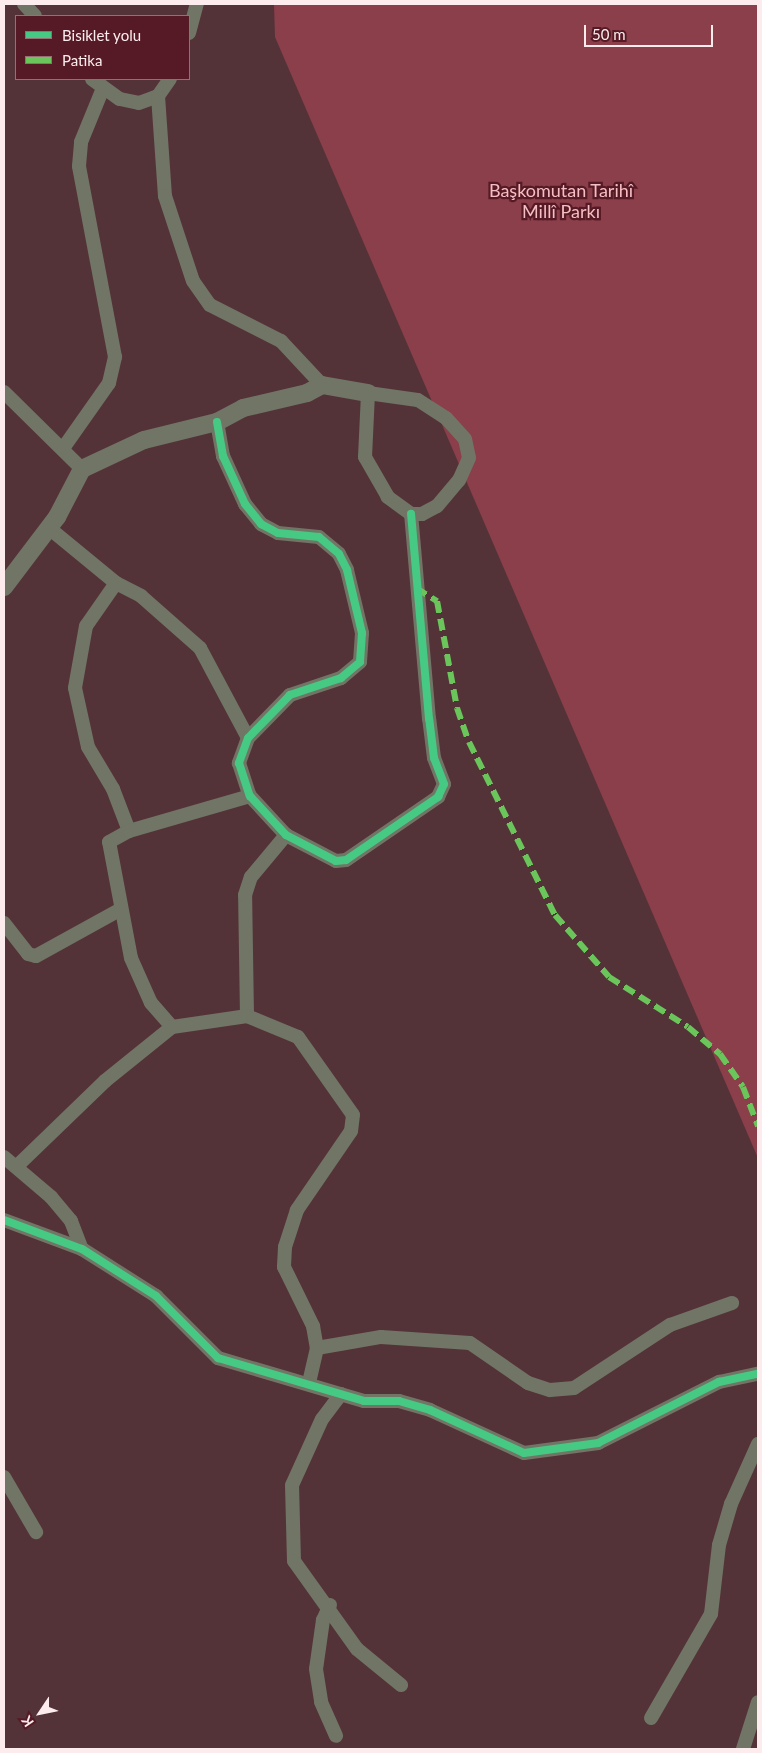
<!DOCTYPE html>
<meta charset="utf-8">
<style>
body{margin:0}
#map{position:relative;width:762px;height:1753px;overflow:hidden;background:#543338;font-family:Lato,sans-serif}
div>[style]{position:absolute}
.green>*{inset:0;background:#8b3f4b}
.minor>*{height:14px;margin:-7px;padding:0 7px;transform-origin:7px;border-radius:7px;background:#717566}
.tertiary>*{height:18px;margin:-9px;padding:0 9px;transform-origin:9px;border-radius:9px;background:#717566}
.quiet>*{height:6px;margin-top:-3px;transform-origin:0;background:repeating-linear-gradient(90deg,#6ac65a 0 12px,transparent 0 18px)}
.cycleway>*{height:8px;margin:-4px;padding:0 4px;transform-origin:4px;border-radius:4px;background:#46c982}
span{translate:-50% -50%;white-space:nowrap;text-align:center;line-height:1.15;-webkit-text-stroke:4.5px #551a25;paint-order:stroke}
.park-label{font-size:18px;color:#f4bec3}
.frame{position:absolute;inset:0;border:5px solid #fceced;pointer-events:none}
.legend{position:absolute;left:15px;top:15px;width:175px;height:65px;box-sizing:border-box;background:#551a25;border:1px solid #986e75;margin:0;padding:6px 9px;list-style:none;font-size:15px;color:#fceced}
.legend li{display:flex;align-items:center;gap:10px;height:25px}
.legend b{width:25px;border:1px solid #986e75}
.north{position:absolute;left:15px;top:1688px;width:50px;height:50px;-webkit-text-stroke:4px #551a25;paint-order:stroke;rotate:236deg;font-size:14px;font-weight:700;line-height:20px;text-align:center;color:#fceced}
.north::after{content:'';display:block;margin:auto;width:18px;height:22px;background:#fceced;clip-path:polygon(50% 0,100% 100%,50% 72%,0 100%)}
.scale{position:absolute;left:584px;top:25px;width:129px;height:22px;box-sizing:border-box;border:2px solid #fceced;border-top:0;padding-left:6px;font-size:15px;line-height:18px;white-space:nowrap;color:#fceced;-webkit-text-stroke:4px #551a25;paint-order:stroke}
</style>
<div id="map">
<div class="green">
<div style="clip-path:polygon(274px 4px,758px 4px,758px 1158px,275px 37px)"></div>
</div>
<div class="minor">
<div style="left:24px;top:4px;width:16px;rotate:47deg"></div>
<div style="left:189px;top:33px;width:30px;rotate:-75deg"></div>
<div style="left:92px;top:79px;width:34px;rotate:36deg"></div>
<div style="left:120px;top:99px;width:19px;rotate:12deg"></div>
<div style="left:139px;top:103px;width:20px;rotate:-20deg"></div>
<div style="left:158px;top:96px;width:21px;rotate:-55deg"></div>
<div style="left:158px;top:96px;width:100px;rotate:86deg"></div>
<div style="left:165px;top:196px;width:89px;rotate:71.8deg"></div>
<div style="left:193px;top:281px;width:29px;rotate:55deg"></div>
<div style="left:210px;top:305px;width:80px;rotate:26.9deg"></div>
<div style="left:281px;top:341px;width:60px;rotate:47deg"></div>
<div style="left:4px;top:392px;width:110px;rotate:44.6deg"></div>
<div style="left:368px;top:393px;width:50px;rotate:8deg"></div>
<div style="left:418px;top:400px;width:33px;rotate:33deg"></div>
<div style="left:446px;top:418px;width:28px;rotate:48deg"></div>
<div style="left:465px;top:439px;width:19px;rotate:78deg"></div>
<div style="left:469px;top:458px;width:24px;rotate:114deg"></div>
<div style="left:459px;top:480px;width:34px;rotate:130deg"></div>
<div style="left:437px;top:506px;width:17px;rotate:152deg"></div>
<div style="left:422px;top:514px;width:11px;rotate:180deg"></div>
<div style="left:411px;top:514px;width:29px;rotate:-144deg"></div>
<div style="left:388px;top:497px;width:46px;rotate:-119.9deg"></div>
<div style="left:365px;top:457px;width:64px;rotate:-87.3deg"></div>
<div style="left:217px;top:422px;width:35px;rotate:80deg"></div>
<div style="left:223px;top:456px;width:53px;rotate:65.4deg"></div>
<div style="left:245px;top:504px;width:26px;rotate:51deg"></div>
<div style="left:261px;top:524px;width:19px;rotate:28deg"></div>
<div style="left:278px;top:533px;width:41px;rotate:5.6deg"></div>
<div style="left:319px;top:537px;width:26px;rotate:40deg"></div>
<div style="left:339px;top:554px;width:18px;rotate:63deg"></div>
<div style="left:347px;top:570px;width:65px;rotate:76.6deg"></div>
<div style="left:362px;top:633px;width:29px;rotate:94deg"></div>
<div style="left:360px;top:662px;width:25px;rotate:140deg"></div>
<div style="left:341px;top:678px;width:54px;rotate:161.6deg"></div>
<div style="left:290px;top:695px;width:60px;rotate:134.3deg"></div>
<div style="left:248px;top:738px;width:27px;rotate:110deg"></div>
<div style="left:239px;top:763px;width:35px;rotate:72deg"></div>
<div style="left:250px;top:796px;width:53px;rotate:47.3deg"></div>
<div style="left:286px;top:835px;width:56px;rotate:27.5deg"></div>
<div style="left:336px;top:861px;width:10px;rotate:-6deg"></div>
<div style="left:346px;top:860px;width:112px;rotate:-34.4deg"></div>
<div style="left:438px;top:797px;width:14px;rotate:-65deg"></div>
<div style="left:444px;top:784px;width:28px;rotate:-111deg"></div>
<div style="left:434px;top:758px;width:39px;rotate:-97deg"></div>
<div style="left:429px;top:719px;width:206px;rotate:-95deg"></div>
<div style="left:64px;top:447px;width:78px;rotate:-54.9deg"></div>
<div style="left:109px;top:383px;width:27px;rotate:-77deg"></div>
<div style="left:115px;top:357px;width:194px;rotate:-100.7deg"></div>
<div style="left:79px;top:166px;width:24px;rotate:-85deg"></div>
<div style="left:81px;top:142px;width:58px;rotate:-67.8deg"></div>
<div style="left:49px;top:528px;width:87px;rotate:39.4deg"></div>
<div style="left:116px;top:583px;width:52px;rotate:124.9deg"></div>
<div style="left:86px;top:626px;width:63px;rotate:100.1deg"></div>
<div style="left:75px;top:688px;width:60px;rotate:77.6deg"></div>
<div style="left:88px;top:747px;width:49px;rotate:59.2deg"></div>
<div style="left:113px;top:789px;width:45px;rotate:69.1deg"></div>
<div style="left:116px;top:583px;width:28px;rotate:27deg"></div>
<div style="left:141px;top:596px;width:79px;rotate:41.4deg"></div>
<div style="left:200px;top:648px;width:102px;rotate:61.9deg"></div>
<div style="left:4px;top:923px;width:39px;rotate:52deg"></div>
<div style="left:28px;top:954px;width:8px;rotate:14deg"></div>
<div style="left:36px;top:956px;width:97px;rotate:-28.9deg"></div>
<div style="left:247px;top:1016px;width:121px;rotate:-90.9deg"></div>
<div style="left:245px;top:895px;width:19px;rotate:-72deg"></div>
<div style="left:251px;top:877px;width:55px;rotate:-50.2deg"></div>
<div style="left:172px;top:1027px;width:32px;rotate:-131deg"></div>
<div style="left:151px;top:1003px;width:49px;rotate:-114deg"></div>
<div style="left:131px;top:958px;width:118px;rotate:-100.7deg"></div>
<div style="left:109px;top:842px;width:23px;rotate:-29deg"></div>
<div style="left:129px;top:831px;width:126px;rotate:-16.1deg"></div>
<div style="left:4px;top:1157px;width:62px;rotate:40.4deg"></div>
<div style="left:51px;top:1197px;width:31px;rotate:50deg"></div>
<div style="left:71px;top:1221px;width:30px;rotate:69deg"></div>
<div style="left:16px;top:1167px;width:124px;rotate:-44deg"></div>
<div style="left:105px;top:1081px;width:86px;rotate:-38.9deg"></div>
<div style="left:172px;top:1027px;width:76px;rotate:-8.3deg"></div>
<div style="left:247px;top:1016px;width:55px;rotate:22.4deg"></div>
<div style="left:298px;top:1037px;width:95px;rotate:54.8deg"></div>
<div style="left:353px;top:1115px;width:16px;rotate:97deg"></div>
<div style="left:351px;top:1131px;width:96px;rotate:124.4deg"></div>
<div style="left:297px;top:1210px;width:39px;rotate:108deg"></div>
<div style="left:285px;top:1247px;width:20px;rotate:93deg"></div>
<div style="left:284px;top:1267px;width:66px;rotate:63.8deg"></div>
<div style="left:313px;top:1326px;width:22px;rotate:80deg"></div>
<div style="left:317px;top:1348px;width:37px;rotate:103deg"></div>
<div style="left:4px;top:1220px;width:83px;rotate:20.4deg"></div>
<div style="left:82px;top:1249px;width:88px;rotate:32.4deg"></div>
<div style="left:156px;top:1296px;width:88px;rotate:45deg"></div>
<div style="left:218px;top:1358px;width:152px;rotate:16.4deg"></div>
<div style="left:364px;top:1401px;width:35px"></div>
<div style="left:399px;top:1401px;width:32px;rotate:16deg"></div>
<div style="left:430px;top:1410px;width:103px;rotate:24.6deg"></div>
<div style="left:524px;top:1453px;width:75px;rotate:-7.7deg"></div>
<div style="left:598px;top:1443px;width:136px;rotate:-26.8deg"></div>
<div style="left:719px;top:1382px;width:40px;rotate:-12deg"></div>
<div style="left:317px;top:1348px;width:65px;rotate:-9.8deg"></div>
<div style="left:381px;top:1337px;width:89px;rotate:3.9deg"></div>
<div style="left:470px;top:1343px;width:70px;rotate:34.6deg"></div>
<div style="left:528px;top:1383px;width:23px;rotate:18deg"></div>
<div style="left:550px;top:1390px;width:24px;rotate:-5deg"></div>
<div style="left:574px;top:1388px;width:115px;rotate:-33.3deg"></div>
<div style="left:670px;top:1325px;width:66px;rotate:-19.5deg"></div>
<div style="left:341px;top:1394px;width:31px;rotate:127deg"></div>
<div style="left:322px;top:1419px;width:72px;rotate:114.4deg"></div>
<div style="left:292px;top:1485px;width:76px;rotate:88.5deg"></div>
<div style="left:294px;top:1561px;width:108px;rotate:54.4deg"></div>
<div style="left:357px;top:1649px;width:57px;rotate:39.3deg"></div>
<div style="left:4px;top:1477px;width:64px;rotate:59.8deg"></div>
<div style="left:330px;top:1605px;width:17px;rotate:115deg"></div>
<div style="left:323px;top:1620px;width:49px;rotate:98.1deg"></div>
<div style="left:316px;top:1669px;width:33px;rotate:81deg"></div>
<div style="left:321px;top:1702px;width:37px;rotate:66deg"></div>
<div style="left:651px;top:1718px;width:120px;rotate:-60deg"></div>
<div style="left:711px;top:1614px;width:69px;rotate:-83.4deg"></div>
<div style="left:719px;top:1545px;width:43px;rotate:-73.7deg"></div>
<div style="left:731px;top:1504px;width:66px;rotate:-65.8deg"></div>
<div style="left:743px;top:1749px;width:49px;rotate:-72.3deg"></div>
</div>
<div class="tertiary">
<div style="left:4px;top:587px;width:88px;rotate:-52.9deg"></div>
<div style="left:57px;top:517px;width:54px;rotate:-62.5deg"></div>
<div style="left:82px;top:469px;width:68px;rotate:-25.1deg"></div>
<div style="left:144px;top:440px;width:75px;rotate:-13.9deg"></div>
<div style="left:217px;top:422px;width:30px;rotate:-28deg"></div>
<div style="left:243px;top:408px;width:66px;rotate:-13.2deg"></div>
<div style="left:307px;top:393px;width:17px;rotate:-28deg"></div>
<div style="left:322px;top:385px;width:47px;rotate:9.9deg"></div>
</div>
<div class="quiet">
<div style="left:416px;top:588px;width:25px;rotate:32deg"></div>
<div style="left:437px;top:601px;width:109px;rotate:79.4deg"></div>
<div style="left:457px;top:708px;width:36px;rotate:71deg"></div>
<div style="left:469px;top:742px;width:193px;rotate:63.6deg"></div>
<div style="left:555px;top:915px;width:82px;rotate:48.9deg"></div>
<div style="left:609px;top:977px;width:93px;rotate:32.3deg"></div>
<div style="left:688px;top:1027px;width:42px;rotate:40.2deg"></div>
<div style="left:720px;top:1054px;width:40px;rotate:55.1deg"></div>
<div style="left:743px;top:1087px;width:42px;rotate:69deg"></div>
</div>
<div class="cycleway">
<div style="left:217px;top:422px;width:35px;rotate:80deg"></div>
<div style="left:223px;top:456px;width:53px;rotate:65.4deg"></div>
<div style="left:245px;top:504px;width:26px;rotate:51deg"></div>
<div style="left:261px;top:524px;width:19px;rotate:28deg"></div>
<div style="left:278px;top:533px;width:41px;rotate:5.6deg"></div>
<div style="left:319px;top:537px;width:26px;rotate:40deg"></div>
<div style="left:339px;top:554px;width:18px;rotate:63deg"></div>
<div style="left:347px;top:570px;width:65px;rotate:76.6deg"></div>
<div style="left:362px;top:633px;width:29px;rotate:94deg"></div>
<div style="left:360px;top:662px;width:25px;rotate:140deg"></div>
<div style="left:341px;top:678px;width:54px;rotate:161.6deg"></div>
<div style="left:290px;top:695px;width:60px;rotate:134.3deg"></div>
<div style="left:248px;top:738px;width:27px;rotate:110deg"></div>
<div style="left:239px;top:763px;width:35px;rotate:72deg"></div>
<div style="left:250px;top:796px;width:53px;rotate:47.3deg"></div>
<div style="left:286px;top:835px;width:56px;rotate:27.5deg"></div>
<div style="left:336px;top:861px;width:10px;rotate:-6deg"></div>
<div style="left:346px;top:860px;width:112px;rotate:-34.4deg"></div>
<div style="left:438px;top:797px;width:14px;rotate:-65deg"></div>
<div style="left:444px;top:784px;width:28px;rotate:-111deg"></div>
<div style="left:434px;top:758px;width:39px;rotate:-97deg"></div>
<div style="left:429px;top:719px;width:206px;rotate:-95deg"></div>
<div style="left:4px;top:1220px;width:83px;rotate:20.4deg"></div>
<div style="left:82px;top:1249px;width:88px;rotate:32.4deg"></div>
<div style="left:156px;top:1296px;width:88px;rotate:45deg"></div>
<div style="left:218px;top:1358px;width:152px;rotate:16.4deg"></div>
<div style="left:364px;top:1401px;width:35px"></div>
<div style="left:399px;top:1401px;width:32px;rotate:16deg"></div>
<div style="left:430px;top:1410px;width:103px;rotate:24.6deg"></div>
<div style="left:524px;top:1453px;width:75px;rotate:-7.7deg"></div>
<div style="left:598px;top:1443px;width:136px;rotate:-26.8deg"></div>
<div style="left:719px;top:1382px;width:40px;rotate:-12deg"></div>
</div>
<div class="park-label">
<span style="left:561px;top:201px">Başkomutan Tarihî<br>Millî Parkı</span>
</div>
<div class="frame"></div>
<ul class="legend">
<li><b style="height:6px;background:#46c982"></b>Bisiklet yolu</li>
<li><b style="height:6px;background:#6ac65a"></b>Patika</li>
</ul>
<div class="north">K</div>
<div class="scale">50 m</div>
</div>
